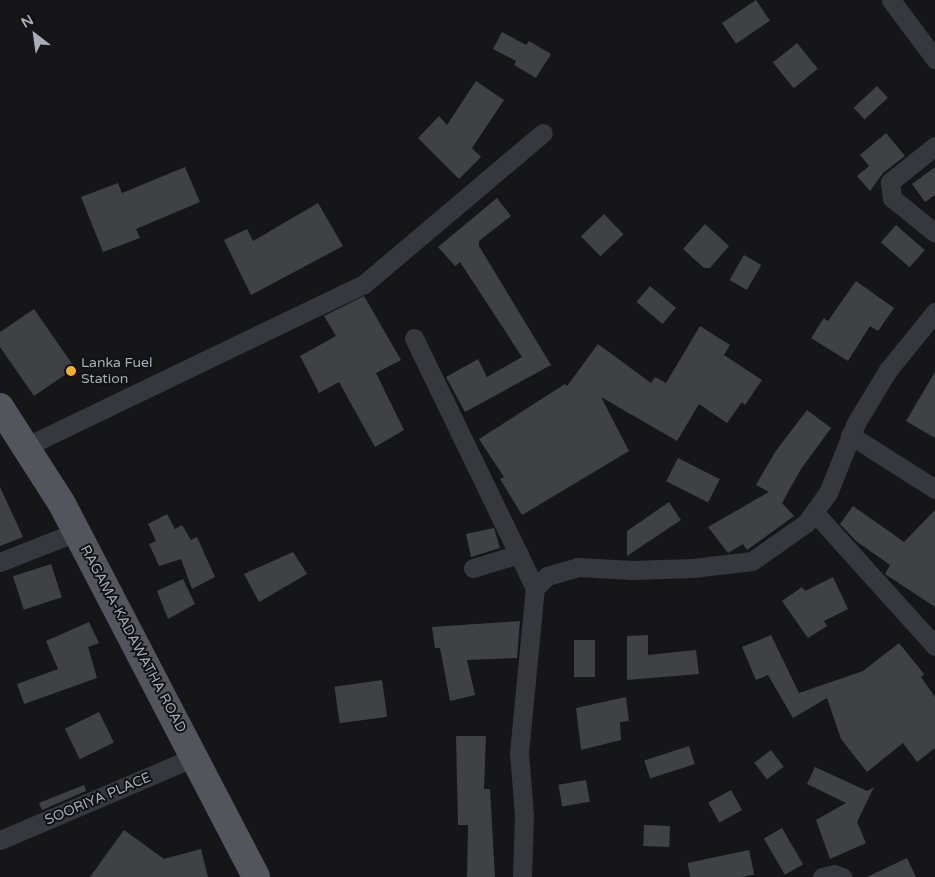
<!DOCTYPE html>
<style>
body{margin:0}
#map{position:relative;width:935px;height:877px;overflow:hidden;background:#161618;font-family:"Varela Round",sans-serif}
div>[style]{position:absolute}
.building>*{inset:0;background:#404145;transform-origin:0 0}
.street>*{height:19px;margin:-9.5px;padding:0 9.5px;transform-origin:9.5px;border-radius:9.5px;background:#37383d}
.primary>*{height:28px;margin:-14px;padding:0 14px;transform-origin:14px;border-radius:14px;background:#53555c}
.dots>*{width:14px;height:14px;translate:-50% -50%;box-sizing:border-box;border:2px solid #111113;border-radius:50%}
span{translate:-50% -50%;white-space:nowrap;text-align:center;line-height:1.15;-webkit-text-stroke:4px #111113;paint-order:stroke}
.poi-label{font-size:14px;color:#a8adb8}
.left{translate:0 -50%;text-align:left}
.street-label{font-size:14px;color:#a8adb8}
.north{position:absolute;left:10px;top:10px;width:50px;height:50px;-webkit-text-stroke:4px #111113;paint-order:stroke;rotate:330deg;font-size:14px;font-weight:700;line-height:20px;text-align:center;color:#a8adb8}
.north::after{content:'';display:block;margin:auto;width:18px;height:22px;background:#a8adb8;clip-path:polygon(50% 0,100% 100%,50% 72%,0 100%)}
</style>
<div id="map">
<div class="building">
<div style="left:756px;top:0;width:25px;height:41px;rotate:56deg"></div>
<div style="clip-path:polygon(502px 32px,526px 45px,529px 41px,551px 54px,536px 78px,514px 65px,516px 61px,493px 49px)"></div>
<div style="left:797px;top:43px;width:33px;height:31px;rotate:51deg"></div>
<div style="clip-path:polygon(476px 81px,504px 100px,472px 148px,481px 157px,459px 179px,418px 138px,439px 116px,447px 125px)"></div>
<div style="left:877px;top:86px;width:16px;height:32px;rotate:47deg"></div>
<div style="clip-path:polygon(886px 133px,905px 156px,883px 173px,870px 191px,857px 176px,869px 166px,860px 155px)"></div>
<div style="clip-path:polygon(185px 167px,200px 202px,136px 229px,140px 238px,103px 252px,81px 197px,118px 183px,122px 193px)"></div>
<div style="clip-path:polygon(935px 167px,935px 195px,925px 202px,912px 184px)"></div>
<div style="clip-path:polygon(497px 198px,511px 216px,479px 241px,479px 246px,551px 365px,465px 412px,446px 377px,478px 359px,487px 377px,522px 357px,460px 262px,455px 266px,438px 247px)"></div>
<div style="clip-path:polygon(318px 203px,343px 246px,251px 295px,224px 240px,247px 229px,253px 241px)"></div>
<div style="left:604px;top:214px;width:28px;height:32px;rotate:46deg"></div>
<div style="clip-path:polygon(705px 224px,729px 246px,710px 268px,704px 268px,683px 249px)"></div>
<div style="left:896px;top:225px;width:38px;height:23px;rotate:41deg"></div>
<div style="left:744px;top:255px;width:20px;height:29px;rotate:30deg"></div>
<div style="clip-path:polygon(856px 281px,894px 308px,878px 331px,870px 326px,848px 361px,811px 338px,824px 318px,828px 321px)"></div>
<div style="left:650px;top:286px;width:34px;height:21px;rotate:40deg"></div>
<div style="clip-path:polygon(364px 296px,401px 360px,376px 373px,404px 430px,375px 447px,339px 382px,319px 393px,300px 356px,336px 336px,324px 316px)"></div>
<div style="clip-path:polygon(34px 309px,75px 368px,34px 396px,0 347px,0 332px)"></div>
<div style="clip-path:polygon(700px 326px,730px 345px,724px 355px,762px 380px,745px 405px,742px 402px,727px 423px,699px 404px,677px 441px,601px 397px,629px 451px,522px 515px,500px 479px,504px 477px,479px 439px,565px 384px,567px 386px,598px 344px,651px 383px,655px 377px,666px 383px)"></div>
<div style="clip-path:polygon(935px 372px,935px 438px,906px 421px)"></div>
<div style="clip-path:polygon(807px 410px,831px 428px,801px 469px,782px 503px,794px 516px,747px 550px,743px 544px,728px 553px,708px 527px,769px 492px,756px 485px,775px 452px)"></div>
<div style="left:678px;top:458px;width:47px;height:26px;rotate:27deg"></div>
<div style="clip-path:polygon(0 487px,23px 537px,0 546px)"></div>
<div style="clip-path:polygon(669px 502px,681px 520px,627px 556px,627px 531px)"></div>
<div style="clip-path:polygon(853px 506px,904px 542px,935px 510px,935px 607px,885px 574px,890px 565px,856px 541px,840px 524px)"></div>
<div style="clip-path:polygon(167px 514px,175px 529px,182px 525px,191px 540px,197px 537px,215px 577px,192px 589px,181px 559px,159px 566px,149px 544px,156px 541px,148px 524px)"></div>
<div style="clip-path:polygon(494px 528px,500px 548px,471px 557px,466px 534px)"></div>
<div style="clip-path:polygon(293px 552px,307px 574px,259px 602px,244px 574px)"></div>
<div style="left:51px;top:564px;width:35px;height:40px;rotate:72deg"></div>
<div style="clip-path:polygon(833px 577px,848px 609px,824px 621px,827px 626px,808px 638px,782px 601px,802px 587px,805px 591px)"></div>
<div style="clip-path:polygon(183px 579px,195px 604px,168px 619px,157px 591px)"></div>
<div style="clip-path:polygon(520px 621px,517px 658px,467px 660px,475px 695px,450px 701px,440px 648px,435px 648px,432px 627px)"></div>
<div style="clip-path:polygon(89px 622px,99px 643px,88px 647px,97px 678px,24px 704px,17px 684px,58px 669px,46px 641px)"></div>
<div style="clip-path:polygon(648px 635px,648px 655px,696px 650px,699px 674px,627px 680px,627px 636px)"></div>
<div style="clip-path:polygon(771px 635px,799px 693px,863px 671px,899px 643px,924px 674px,921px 677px,935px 697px,935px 748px,917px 762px,903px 743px,867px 772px,841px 739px,827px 698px,793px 718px,768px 675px,756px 680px,742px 647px)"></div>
<div style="left:574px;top:640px;width:21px;height:37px"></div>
<div style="left:382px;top:680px;width:37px;height:48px;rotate:82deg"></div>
<div style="clip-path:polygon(626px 697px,629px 721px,620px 722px,621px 740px,581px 750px,576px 708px)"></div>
<div style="left:99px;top:712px;width:34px;height:38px;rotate:64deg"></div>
<div style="clip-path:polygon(456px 736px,486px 736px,484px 789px,490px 789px,495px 877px,467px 877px,468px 825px,458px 825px)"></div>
<div style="left:689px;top:746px;width:19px;height:47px;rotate:72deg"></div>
<div style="left:771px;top:750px;width:21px;height:21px;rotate:53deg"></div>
<div style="clip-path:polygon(815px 767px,867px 791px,874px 787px,857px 822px,866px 843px,830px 859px,816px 820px,846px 803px,807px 784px)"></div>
<div style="left:586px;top:780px;width:22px;height:28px;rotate:80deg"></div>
<div style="clip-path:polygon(84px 785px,86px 791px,42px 810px,39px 803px)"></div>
<div style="left:731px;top:790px;width:23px;height:26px;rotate:61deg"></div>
<div style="left:644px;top:825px;width:26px;height:21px;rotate:2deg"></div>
<div style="left:782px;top:828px;width:42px;height:21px;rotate:60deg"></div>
<div style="clip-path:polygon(124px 830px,164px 859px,201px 849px,208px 877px,90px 877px)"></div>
<div style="left:749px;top:850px;width:25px;height:63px;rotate:78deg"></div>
<div style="clip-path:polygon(907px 858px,916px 877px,867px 877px)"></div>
</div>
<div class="street">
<div style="left:891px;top:0;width:74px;rotate:53.3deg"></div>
<div style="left:935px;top:146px;width:58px;rotate:141.3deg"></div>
<div style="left:890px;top:182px;width:16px;rotate:83deg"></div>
<div style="left:892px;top:198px;width:55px;rotate:39.1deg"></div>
<div style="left:414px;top:338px;width:278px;rotate:64.2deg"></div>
<div style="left:850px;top:435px;width:101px;rotate:32.4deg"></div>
<div style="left:25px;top:447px;width:376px;rotate:-25.7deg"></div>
<div style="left:364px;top:284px;width:234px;rotate:-40.2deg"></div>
<div style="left:814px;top:512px;width:181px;rotate:47.9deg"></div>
<div style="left:0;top:562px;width:82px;rotate:-21.5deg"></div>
<div style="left:473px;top:568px;width:48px;rotate:-16.9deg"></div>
<div style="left:0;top:840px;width:212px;rotate:-23.1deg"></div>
<div style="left:522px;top:877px;width:62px;rotate:-88.2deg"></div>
<div style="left:524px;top:815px;width:62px;rotate:-94.6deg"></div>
<div style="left:519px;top:753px;width:166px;rotate:-84.5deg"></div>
<div style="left:535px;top:588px;width:17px;rotate:-45deg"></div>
<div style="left:547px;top:576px;width:32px;rotate:-16deg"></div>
<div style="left:578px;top:567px;width:54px;rotate:3.2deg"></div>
<div style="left:632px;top:570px;width:61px;rotate:-1.9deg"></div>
<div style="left:693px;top:568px;width:59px;rotate:-6.8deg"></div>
<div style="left:752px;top:561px;width:66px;rotate:-35.1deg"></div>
<div style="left:806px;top:523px;width:37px;rotate:-54deg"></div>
<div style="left:828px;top:493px;width:75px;rotate:-68.2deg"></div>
<div style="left:856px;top:423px;width:62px;rotate:-58.9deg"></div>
<div style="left:888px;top:370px;width:75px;rotate:-51deg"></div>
<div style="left:822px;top:877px;width:12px;rotate:-14deg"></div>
<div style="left:834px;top:874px;width:9px;rotate:21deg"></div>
</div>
<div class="primary">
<div style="left:0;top:407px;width:115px;rotate:57.4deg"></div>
<div style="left:62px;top:504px;width:420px;rotate:62.5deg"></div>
</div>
<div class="dots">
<div style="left:71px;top:371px;background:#f2b134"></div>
</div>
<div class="poi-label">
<span class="left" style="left:81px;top:371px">Lanka Fuel<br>Station</span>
</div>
<div class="street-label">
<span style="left:133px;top:639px;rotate:62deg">RAGAMA-KADAWATHA ROAD</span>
<span style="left:98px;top:799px;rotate:-23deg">SOORIYA PLACE</span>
</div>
<div class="north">N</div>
</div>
